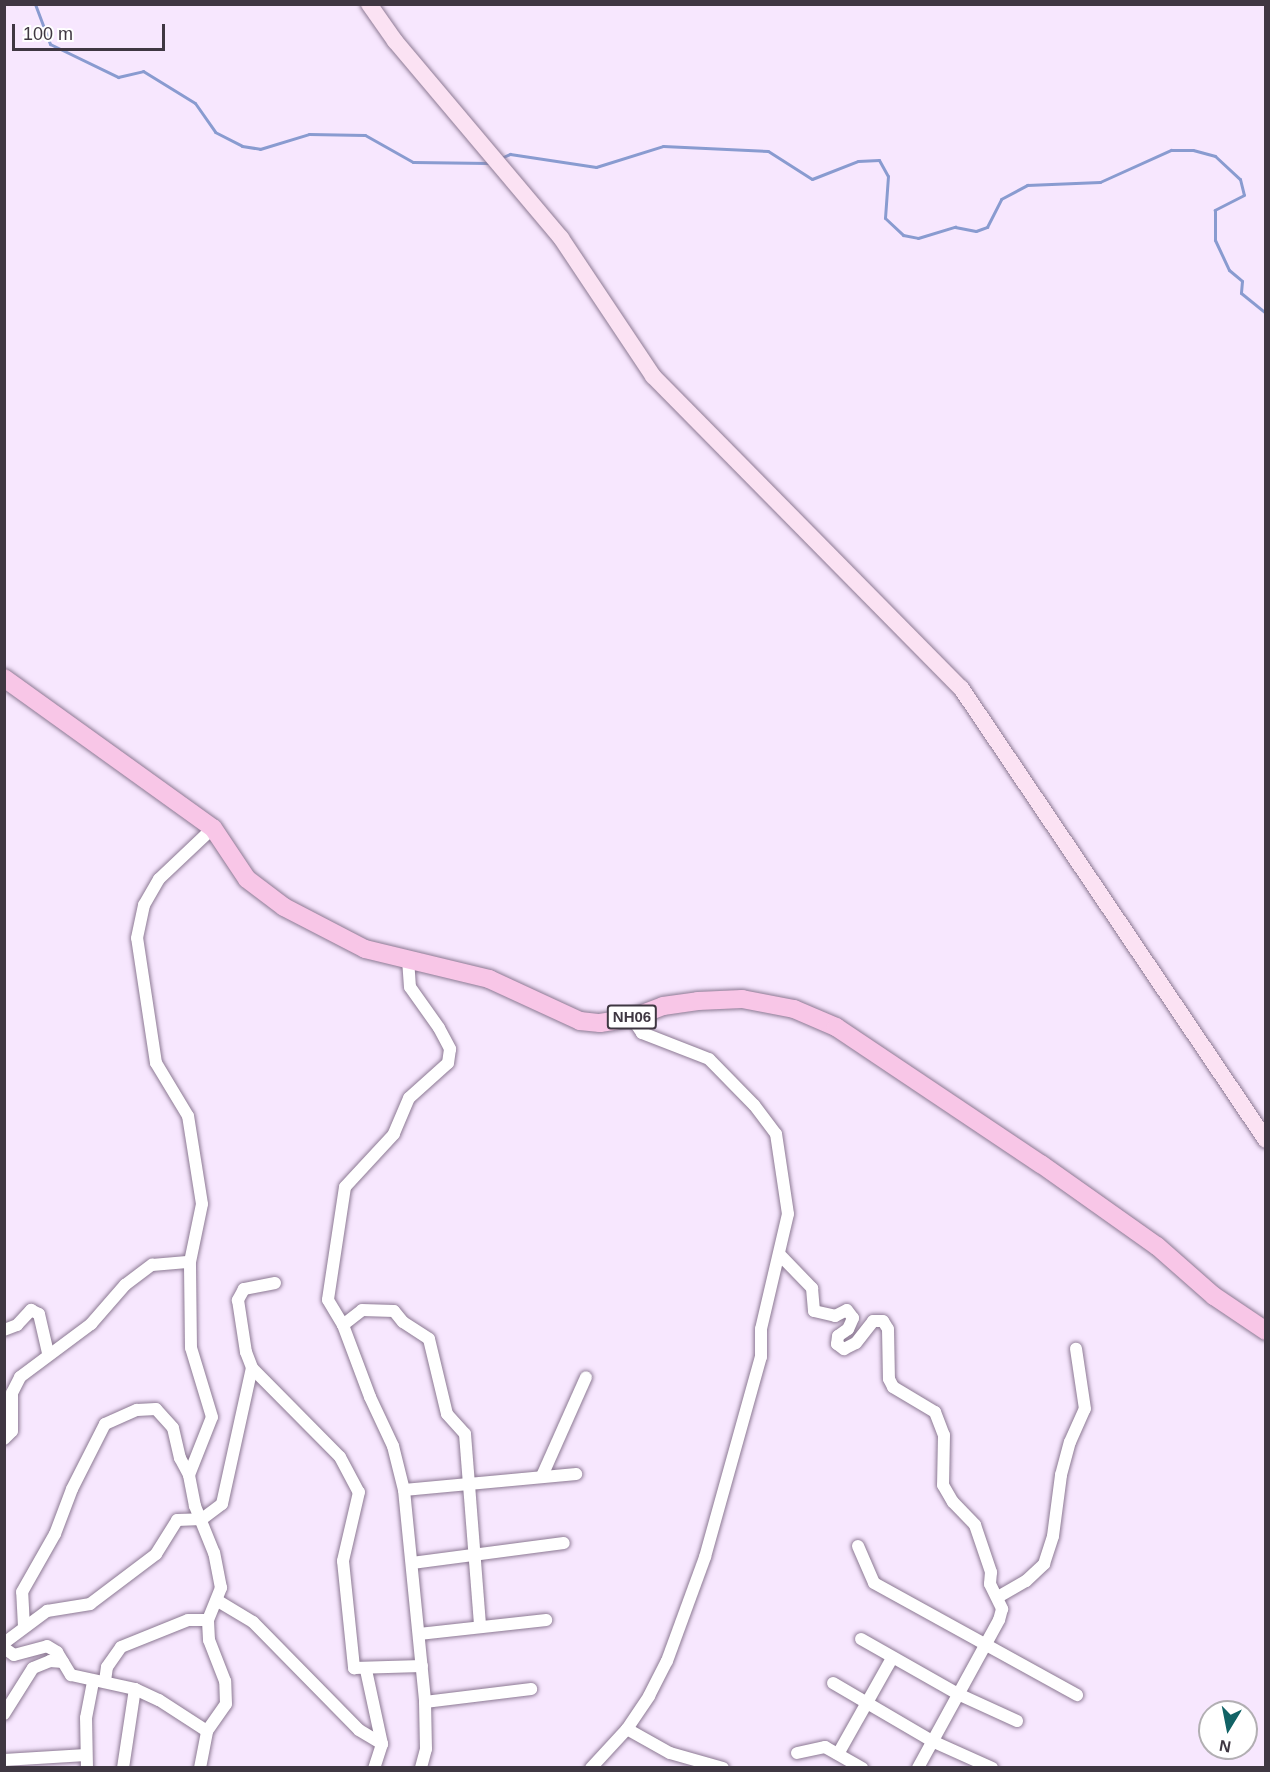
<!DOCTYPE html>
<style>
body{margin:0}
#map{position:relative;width:1270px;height:1772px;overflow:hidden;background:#f7e7fe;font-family:Helvetica,sans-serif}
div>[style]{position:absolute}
.stream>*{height:3px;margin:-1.5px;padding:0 1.5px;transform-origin:1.5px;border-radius:1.5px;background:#899bd0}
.roads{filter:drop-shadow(0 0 2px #8c7993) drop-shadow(0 0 2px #8c7993)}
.minor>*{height:12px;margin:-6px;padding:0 6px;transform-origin:6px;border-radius:6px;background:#fff}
.secondary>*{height:16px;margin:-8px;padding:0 8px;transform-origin:8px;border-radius:8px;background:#fbe2f3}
.primary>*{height:18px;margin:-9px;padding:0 9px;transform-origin:9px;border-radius:9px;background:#f8c6e7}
span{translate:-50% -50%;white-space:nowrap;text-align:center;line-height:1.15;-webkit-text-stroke:6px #fff;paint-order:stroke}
.shield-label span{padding:2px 4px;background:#fff;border:2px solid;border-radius:4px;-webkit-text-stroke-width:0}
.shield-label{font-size:15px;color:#3f3742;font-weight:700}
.frame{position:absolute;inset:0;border:6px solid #3f3742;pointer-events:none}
.north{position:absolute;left:1198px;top:1700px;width:60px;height:60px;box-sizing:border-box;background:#fff;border:2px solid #b2afb3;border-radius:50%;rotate:190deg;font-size:16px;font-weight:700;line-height:24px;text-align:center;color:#3f3742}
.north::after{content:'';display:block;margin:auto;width:21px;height:27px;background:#116265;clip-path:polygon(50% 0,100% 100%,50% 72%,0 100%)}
.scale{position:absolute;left:12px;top:24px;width:153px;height:27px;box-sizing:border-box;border:3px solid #3f3742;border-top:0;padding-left:8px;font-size:18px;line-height:21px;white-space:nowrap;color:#3f3742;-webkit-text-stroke:4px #fff;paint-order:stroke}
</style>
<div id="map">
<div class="stream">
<div style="left:35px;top:4px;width:43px;rotate:69.4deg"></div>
<div style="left:50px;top:44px;width:76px;rotate:25.9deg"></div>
<div style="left:118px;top:77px;width:26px;rotate:-13deg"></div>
<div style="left:143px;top:71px;width:61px;rotate:31.6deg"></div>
<div style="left:195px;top:103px;width:35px;rotate:55deg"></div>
<div style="left:215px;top:132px;width:30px;rotate:27deg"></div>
<div style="left:242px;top:146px;width:18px;rotate:9deg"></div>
<div style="left:260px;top:149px;width:51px;rotate:-17deg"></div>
<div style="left:309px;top:134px;width:56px;rotate:1deg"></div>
<div style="left:365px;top:135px;width:55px;rotate:29.4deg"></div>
<div style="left:413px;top:162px;width:76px;rotate:0.8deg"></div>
<div style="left:501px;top:158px;width:10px;rotate:-24deg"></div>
<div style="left:510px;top:154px;width:87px;rotate:8.6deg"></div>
<div style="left:596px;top:167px;width:70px;rotate:-17.4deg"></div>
<div style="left:663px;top:146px;width:105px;rotate:2.7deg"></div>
<div style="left:768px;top:151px;width:52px;rotate:32.5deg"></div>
<div style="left:812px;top:179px;width:49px;rotate:-21.4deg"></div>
<div style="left:858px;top:161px;width:21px;rotate:-3deg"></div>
<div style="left:879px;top:160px;width:18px;rotate:61deg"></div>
<div style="left:888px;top:176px;width:42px;rotate:94.1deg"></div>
<div style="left:885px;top:218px;width:25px;rotate:43deg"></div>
<div style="left:903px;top:235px;width:15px;rotate:11deg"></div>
<div style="left:918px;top:238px;width:39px;rotate:-17deg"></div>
<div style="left:955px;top:227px;width:21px;rotate:11deg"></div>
<div style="left:976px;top:231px;width:12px;rotate:-20deg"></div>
<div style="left:987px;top:227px;width:31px;rotate:-63deg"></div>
<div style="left:1001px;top:199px;width:30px;rotate:-28deg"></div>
<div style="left:1027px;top:185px;width:73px;rotate:-2.4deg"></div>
<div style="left:1100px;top:182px;width:78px;rotate:-24.3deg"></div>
<div style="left:1171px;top:150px;width:22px"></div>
<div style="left:1193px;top:150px;width:23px;rotate:15deg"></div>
<div style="left:1215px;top:156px;width:34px;rotate:43deg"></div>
<div style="left:1240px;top:179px;width:16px;rotate:76deg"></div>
<div style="left:1244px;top:195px;width:33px;rotate:153deg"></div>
<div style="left:1215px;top:210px;width:30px;rotate:90deg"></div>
<div style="left:1215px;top:240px;width:33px;rotate:65deg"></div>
<div style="left:1229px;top:270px;width:17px;rotate:40deg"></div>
<div style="left:1242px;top:281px;width:12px;rotate:95deg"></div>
<div style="left:1241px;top:293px;width:32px;rotate:39deg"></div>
</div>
<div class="roads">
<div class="minor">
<div style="left:408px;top:959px;width:28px;rotate:86deg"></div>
<div style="left:410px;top:987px;width:50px;rotate:54.7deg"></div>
<div style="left:439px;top:1028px;width:24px;rotate:62deg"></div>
<div style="left:450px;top:1049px;width:14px;rotate:98deg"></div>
<div style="left:448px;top:1063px;width:52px;rotate:138.1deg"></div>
<div style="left:409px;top:1098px;width:39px;rotate:113deg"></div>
<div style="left:394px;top:1134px;width:72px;rotate:132.8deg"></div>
<div style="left:345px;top:1187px;width:114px;rotate:98.6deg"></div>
<div style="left:328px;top:1300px;width:29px;rotate:59deg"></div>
<div style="left:343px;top:1325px;width:77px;rotate:69.4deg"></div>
<div style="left:370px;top:1397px;width:54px;rotate:64.9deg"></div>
<div style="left:393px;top:1446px;width:45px;rotate:76deg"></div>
<div style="left:404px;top:1490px;width:213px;rotate:84.3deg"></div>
<div style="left:425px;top:1702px;width:47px;rotate:88.8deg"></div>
<div style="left:426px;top:1749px;width:20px;rotate:105deg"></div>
<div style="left:781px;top:1256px;width:45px;rotate:45.9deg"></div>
<div style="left:812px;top:1288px;width:23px;rotate:85deg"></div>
<div style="left:814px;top:1311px;width:22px;rotate:13deg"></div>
<div style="left:835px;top:1316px;width:13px;rotate:-27deg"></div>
<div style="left:847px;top:1310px;width:10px;rotate:53deg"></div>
<div style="left:853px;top:1318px;width:12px;rotate:114deg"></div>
<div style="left:848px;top:1329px;width:12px;rotate:145deg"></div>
<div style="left:838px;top:1336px;width:8px;rotate:97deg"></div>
<div style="left:837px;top:1344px;width:9px;rotate:36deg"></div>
<div style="left:844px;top:1349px;width:13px;rotate:-27deg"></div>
<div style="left:856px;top:1343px;width:28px;rotate:-52deg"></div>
<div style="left:873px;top:1321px;width:10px"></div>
<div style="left:883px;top:1321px;width:9px;rotate:58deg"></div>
<div style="left:888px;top:1329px;width:50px;rotate:88.9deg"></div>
<div style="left:889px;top:1379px;width:9px;rotate:63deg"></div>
<div style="left:893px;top:1387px;width:49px;rotate:30.8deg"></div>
<div style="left:935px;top:1412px;width:25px;rotate:69deg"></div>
<div style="left:944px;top:1435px;width:50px;rotate:91.1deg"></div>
<div style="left:943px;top:1485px;width:20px;rotate:60deg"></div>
<div style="left:953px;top:1502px;width:32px;rotate:46deg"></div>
<div style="left:975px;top:1525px;width:50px;rotate:71.2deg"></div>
<div style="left:991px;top:1572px;width:12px;rotate:95deg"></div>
<div style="left:990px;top:1584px;width:28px;rotate:64deg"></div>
<div style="left:1002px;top:1609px;width:11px;rotate:105deg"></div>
<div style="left:999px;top:1620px;width:169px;rotate:118.7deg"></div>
<div style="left:275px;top:1283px;width:32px;rotate:169deg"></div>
<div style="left:244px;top:1289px;width:13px;rotate:119deg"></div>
<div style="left:238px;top:1300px;width:53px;rotate:81.3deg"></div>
<div style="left:246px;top:1352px;width:17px;rotate:69deg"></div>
<div style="left:252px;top:1368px;width:125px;rotate:45.3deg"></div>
<div style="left:340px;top:1457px;width:40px;rotate:62deg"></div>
<div style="left:359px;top:1492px;width:71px;rotate:103.1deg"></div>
<div style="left:343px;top:1561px;width:108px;rotate:84.1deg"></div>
<div style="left:354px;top:1668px;width:68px;rotate:-1.7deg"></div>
<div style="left:343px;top:1325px;width:24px;rotate:-38deg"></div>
<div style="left:362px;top:1310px;width:32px;rotate:2deg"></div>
<div style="left:394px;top:1311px;width:14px;rotate:51deg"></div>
<div style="left:403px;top:1322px;width:31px;rotate:33deg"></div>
<div style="left:429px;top:1339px;width:77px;rotate:76.5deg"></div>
<div style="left:447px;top:1414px;width:27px;rotate:48deg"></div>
<div style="left:465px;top:1434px;width:193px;rotate:85.5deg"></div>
<div style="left:4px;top:1330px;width:14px;rotate:-21deg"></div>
<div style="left:17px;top:1325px;width:21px;rotate:-47deg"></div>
<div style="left:31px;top:1310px;width:9px;rotate:27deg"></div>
<div style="left:39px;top:1314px;width:40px;rotate:77deg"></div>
<div style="left:4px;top:1439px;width:11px;rotate:-45deg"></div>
<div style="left:12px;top:1431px;width:38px;rotate:-90deg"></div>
<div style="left:12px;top:1393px;width:18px;rotate:-63deg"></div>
<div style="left:20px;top:1377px;width:89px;rotate:-36.7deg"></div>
<div style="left:91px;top:1324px;width:52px;rotate:-48.9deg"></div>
<div style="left:125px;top:1285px;width:34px;rotate:-37deg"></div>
<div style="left:152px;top:1265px;width:38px;rotate:-5deg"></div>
<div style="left:542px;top:1476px;width:108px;rotate:-66deg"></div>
<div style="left:404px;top:1490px;width:173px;rotate:-5.3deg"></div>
<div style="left:858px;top:1546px;width:40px;rotate:66.6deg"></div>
<div style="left:874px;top:1583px;width:232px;rotate:28.9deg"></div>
<div style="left:412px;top:1563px;width:153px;rotate:-7.5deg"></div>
<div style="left:998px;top:1597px;width:32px;rotate:-30deg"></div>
<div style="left:1026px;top:1581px;width:25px;rotate:-43deg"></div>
<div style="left:1044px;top:1564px;width:29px;rotate:-72deg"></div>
<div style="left:1053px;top:1536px;width:62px;rotate:-82.5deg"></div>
<div style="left:1061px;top:1475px;width:34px;rotate:-75deg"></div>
<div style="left:1070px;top:1442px;width:36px;rotate:-66deg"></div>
<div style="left:1085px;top:1409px;width:61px;rotate:-98.5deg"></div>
<div style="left:218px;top:1601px;width:41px;rotate:31deg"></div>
<div style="left:253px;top:1622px;width:151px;rotate:45.5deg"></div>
<div style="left:359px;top:1730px;width:27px;rotate:31deg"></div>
<div style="left:24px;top:1627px;width:35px;rotate:-93deg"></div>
<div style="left:22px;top:1592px;width:67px;rotate:-60.4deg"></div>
<div style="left:55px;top:1534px;width:48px;rotate:-69.3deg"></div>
<div style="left:72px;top:1489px;width:73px;rotate:-63.1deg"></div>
<div style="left:105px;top:1424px;width:35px;rotate:-24deg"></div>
<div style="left:137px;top:1410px;width:19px;rotate:-3deg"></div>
<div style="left:156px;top:1409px;width:25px;rotate:48deg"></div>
<div style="left:173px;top:1428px;width:31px;rotate:77deg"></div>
<div style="left:180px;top:1458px;width:19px;rotate:62deg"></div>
<div style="left:419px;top:1634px;width:128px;rotate:-6.3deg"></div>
<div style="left:861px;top:1639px;width:112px;rotate:29.6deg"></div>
<div style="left:958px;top:1694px;width:65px;rotate:24.6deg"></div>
<div style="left:4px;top:1643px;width:54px;rotate:-36.7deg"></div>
<div style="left:47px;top:1611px;width:44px;rotate:-9.2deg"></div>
<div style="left:90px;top:1604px;width:83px;rotate:-37.1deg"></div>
<div style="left:156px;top:1554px;width:40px;rotate:-58deg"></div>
<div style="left:177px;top:1520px;width:25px;rotate:-2deg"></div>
<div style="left:202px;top:1519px;width:25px;rotate:-37deg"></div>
<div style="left:222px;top:1504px;width:139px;rotate:-77.6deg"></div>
<div style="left:4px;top:1648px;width:12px;rotate:35deg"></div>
<div style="left:14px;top:1655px;width:34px;rotate:-15deg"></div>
<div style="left:47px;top:1646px;width:12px;rotate:31deg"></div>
<div style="left:57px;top:1652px;width:27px;rotate:59deg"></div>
<div style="left:71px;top:1675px;width:66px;rotate:12.3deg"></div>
<div style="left:135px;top:1689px;width:26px;rotate:25deg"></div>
<div style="left:159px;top:1700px;width:57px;rotate:32.9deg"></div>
<div style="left:366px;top:1670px;width:76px;rotate:77.8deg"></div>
<div style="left:382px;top:1744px;width:25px;rotate:108deg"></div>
<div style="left:105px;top:1681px;width:14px;rotate:-82deg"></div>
<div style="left:107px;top:1667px;width:24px;rotate:-55deg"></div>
<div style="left:121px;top:1647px;width:72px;rotate:-21.9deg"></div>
<div style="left:188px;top:1620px;width:20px"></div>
<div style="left:833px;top:1683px;width:115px;rotate:30.4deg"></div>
<div style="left:932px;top:1741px;width:66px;rotate:24.2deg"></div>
<div style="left:425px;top:1702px;width:107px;rotate:-7deg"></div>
<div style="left:4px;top:1714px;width:54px;rotate:-57.8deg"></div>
<div style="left:33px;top:1668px;width:18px;rotate:-22deg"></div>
<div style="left:50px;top:1661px;width:13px;rotate:4deg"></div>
<div style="left:627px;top:1729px;width:49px;rotate:29.2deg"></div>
<div style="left:670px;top:1753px;width:55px;rotate:15.8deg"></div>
<div style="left:797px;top:1753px;width:29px;rotate:-12deg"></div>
<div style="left:825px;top:1747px;width:43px;rotate:29.6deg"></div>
<div style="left:838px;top:1754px;width:110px;rotate:-60.6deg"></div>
<div style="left:4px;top:1760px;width:82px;rotate:-3.5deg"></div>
<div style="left:87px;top:1768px;width:50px;rotate:-91.1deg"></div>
<div style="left:86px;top:1718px;width:37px;rotate:-79deg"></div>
<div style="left:123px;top:1768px;width:80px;rotate:-81.4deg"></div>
<div style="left:200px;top:1768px;width:38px;rotate:-79deg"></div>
<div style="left:207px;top:1731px;width:33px;rotate:-55deg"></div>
<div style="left:226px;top:1704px;width:23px;rotate:-92deg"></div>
<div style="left:225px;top:1681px;width:44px;rotate:-111.3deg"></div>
<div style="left:209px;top:1640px;width:20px;rotate:-93deg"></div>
<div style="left:208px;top:1620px;width:35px;rotate:-68deg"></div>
<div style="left:221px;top:1588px;width:36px;rotate:-101deg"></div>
<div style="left:214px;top:1553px;width:51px;rotate:-112deg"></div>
<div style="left:195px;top:1506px;width:32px;rotate:-101deg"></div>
<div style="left:189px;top:1475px;width:62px;rotate:-68.4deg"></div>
<div style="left:212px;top:1417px;width:72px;rotate:-106.9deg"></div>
<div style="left:191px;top:1348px;width:86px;rotate:-90.7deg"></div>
<div style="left:190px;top:1262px;width:59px;rotate:-78.3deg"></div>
<div style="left:202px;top:1204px;width:89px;rotate:-99deg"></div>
<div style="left:188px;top:1116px;width:62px;rotate:-121.1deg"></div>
<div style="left:156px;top:1063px;width:126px;rotate:-98.6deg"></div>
<div style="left:137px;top:938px;width:34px;rotate:-78deg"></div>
<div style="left:144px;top:905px;width:30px;rotate:-60deg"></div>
<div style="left:159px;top:879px;width:74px;rotate:-43.4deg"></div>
<div style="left:591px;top:1768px;width:53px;rotate:-47.3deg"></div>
<div style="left:627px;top:1729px;width:40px;rotate:-56deg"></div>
<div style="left:649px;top:1696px;width:39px;rotate:-63deg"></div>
<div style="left:667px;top:1661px;width:111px;rotate:-69.9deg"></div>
<div style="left:705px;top:1557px;width:208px;rotate:-74.4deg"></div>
<div style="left:761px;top:1357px;width:28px;rotate:-90deg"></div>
<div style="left:761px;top:1329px;width:118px;rotate:-76.8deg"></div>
<div style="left:788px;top:1214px;width:81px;rotate:-98.5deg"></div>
<div style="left:776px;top:1134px;width:36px;rotate:-127deg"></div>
<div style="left:754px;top:1105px;width:64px;rotate:-134.4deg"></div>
<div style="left:709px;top:1059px;width:72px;rotate:-158.8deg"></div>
<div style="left:642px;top:1033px;width:18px;rotate:-124deg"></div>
</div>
<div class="secondary">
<div style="left:369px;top:4px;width:45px;rotate:54.9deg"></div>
<div style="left:395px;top:41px;width:258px;rotate:49.9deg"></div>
<div style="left:561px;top:238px;width:166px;rotate:56.3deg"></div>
<div style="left:653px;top:376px;width:438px;rotate:45.4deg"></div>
<div style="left:961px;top:688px;width:545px;rotate:55.99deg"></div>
</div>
<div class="primary">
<div style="left:4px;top:678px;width:257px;rotate:35.7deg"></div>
<div style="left:213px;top:828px;width:61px;rotate:56.3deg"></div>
<div style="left:247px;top:879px;width:46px;rotate:37.1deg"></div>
<div style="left:284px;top:907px;width:91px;rotate:27.4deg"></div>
<div style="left:365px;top:949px;width:128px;rotate:13.6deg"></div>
<div style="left:489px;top:979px;width:100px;rotate:24.8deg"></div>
<div style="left:580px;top:1021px;width:20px;rotate:6deg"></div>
<div style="left:600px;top:1023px;width:32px;rotate:-9deg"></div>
<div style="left:632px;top:1018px;width:33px;rotate:-21deg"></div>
<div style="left:663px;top:1006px;width:35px;rotate:-8deg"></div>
<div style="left:698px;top:1001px;width:44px;rotate:-2.6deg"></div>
<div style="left:742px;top:999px;width:53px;rotate:10.9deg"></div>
<div style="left:794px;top:1009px;width:46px;rotate:23.2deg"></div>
<div style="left:836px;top:1027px;width:247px;rotate:33.8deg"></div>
<div style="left:1041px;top:1164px;width:142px;rotate:35.3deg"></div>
<div style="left:1157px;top:1246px;width:76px;rotate:41.3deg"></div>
<div style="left:1214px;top:1296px;width:63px;rotate:33.9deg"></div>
</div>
</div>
<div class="shield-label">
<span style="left:632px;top:1017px">NH06</span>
</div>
<div class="frame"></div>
<div class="north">N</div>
<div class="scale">100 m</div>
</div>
